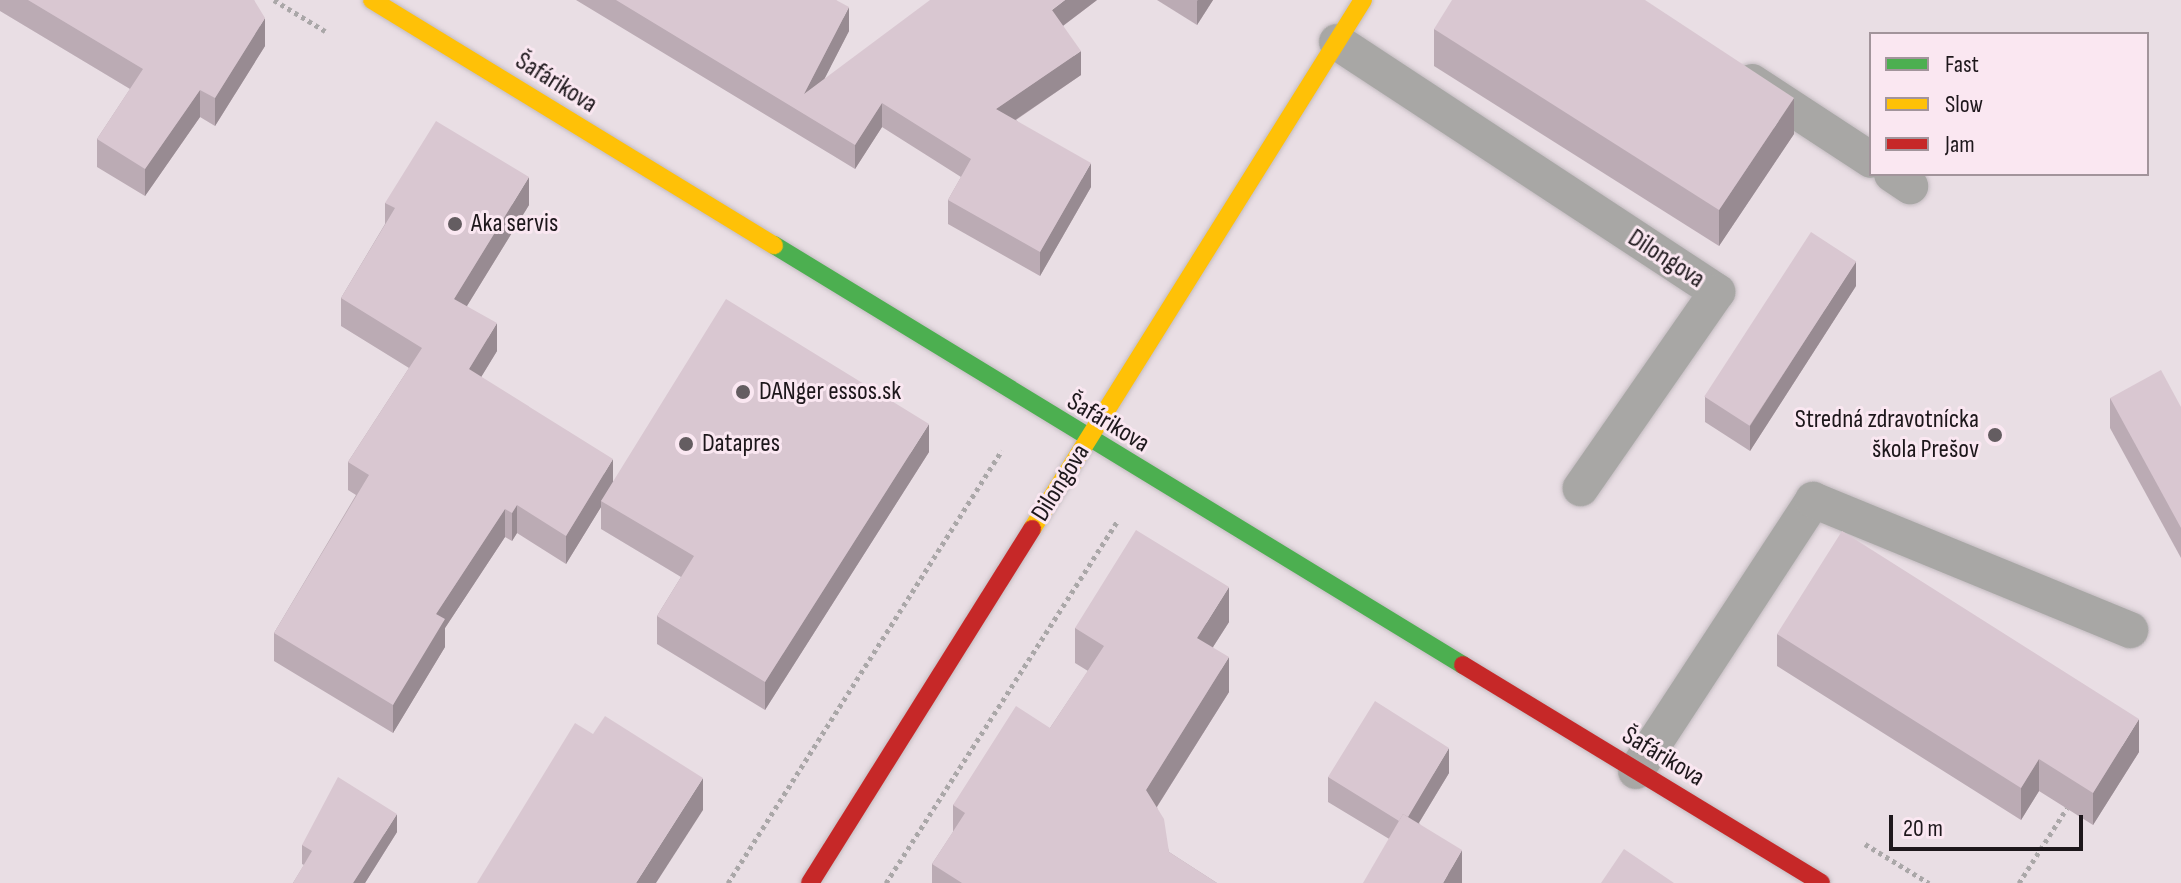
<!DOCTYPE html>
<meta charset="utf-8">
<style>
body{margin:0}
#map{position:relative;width:2181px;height:883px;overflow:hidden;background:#e9dee4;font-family:"Sofia Sans Condensed",sans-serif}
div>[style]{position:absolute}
.path>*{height:5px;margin-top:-2.5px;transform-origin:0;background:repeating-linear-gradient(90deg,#aaa7a8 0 4px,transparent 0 8px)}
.roads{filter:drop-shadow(0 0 2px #c3bbc0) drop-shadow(0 0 2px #c3bbc0)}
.lane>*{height:36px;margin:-18px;padding:0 18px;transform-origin:18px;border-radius:18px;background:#a8a7a5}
.fast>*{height:18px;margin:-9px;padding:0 9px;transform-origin:9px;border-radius:9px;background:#4caf50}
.slow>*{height:18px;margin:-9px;padding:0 9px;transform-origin:9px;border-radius:9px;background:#ffc107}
.jam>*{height:18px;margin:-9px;padding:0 9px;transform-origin:9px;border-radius:9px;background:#c62828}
.wall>*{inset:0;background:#bbabb4}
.shaded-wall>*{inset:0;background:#988b92}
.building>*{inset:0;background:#d9c7d1;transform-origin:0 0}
.dots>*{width:22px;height:22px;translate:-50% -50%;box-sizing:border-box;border:4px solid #fae7f1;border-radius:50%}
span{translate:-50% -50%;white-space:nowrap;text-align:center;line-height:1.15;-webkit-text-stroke:6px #fae7f1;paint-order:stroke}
.street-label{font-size:26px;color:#1d171b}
.poi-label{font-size:26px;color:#1d171b}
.left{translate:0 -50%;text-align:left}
.right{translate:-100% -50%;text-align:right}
.legend{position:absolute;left:1869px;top:32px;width:280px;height:144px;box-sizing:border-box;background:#fae7f1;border:2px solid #a2949b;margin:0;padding:10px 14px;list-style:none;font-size:24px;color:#1d171b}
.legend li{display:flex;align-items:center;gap:16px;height:40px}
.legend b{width:40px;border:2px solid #a2949b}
.scale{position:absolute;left:1889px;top:815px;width:194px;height:36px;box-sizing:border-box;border:4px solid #1d171b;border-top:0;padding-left:10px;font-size:24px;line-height:28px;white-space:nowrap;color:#1d171b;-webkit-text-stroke:6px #fae7f1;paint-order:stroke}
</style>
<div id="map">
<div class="path">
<div style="left:274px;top:0;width:60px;rotate:31.3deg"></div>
<div style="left:1865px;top:844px;width:75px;rotate:31.4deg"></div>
<div style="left:728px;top:883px;width:512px;rotate:-57.67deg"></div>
<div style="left:886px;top:883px;width:431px;rotate:-57.4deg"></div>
<div style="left:2019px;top:883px;width:89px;rotate:-57.4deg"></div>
</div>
<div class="roads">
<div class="lane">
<div style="left:1337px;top:42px;width:455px;rotate:33.3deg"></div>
<div style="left:1717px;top:292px;width:239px;rotate:124.8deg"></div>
<div style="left:1752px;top:82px;width:142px;rotate:33.2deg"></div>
<div style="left:1892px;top:174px;width:22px;rotate:34deg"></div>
<div style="left:1636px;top:771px;width:324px;rotate:-56.8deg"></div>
<div style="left:1813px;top:500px;width:343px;rotate:22.3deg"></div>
</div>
<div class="fast">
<div style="left:774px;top:245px;width:807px;rotate:31.37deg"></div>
</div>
<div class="slow">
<div style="left:372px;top:0;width:471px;rotate:31.4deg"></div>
<div style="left:1032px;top:529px;width:624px;rotate:-57.97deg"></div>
</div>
<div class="jam">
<div style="left:1463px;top:665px;width:419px;rotate:31.3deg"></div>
<div style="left:810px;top:883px;width:418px;rotate:-57.9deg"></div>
</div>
</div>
<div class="wall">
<div style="clip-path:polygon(0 0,254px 0,265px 46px,215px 126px,200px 117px,145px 196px,97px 167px,97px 139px,130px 89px,0 11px)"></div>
<div style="clip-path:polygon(576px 0,836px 0,849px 31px,824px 79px,1097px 0,1063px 26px,1081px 75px,1016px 120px,1091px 187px,1040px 276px,948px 224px,948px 200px,961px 177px,882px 127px,855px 169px)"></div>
<div style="clip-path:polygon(1157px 0,1213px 0,1197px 25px)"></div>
<div style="clip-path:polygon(1434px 29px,1794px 134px,1719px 246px,1434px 66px)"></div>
<div style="clip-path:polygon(385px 203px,529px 205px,467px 306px,497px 351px,481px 377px,613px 481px,929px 452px,765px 710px,657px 644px,657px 616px,681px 577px,601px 529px,601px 507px,566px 564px,517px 533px,512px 541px,505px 537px,445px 628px,445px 647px,393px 733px,274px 661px,274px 633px,356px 495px,348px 490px,348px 462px,409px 368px,341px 326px,341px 298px,385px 224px)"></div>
<div style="clip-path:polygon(1856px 286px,1750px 451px,1705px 422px,1705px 397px)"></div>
<div style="clip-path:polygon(2110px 398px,2181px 407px,2181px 558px,2110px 428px)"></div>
<div style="clip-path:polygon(1229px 622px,1213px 647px,1229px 692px,1157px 807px,1169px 852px,1217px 883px,932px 883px,932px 864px,953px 832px,953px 805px,1050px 728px,1088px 671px,1075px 663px,1075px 628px)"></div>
<div style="clip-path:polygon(1777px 634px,2139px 752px,2093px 825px,2039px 791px,2021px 820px,1777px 666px)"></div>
<div style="clip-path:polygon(1449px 773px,1419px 823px,1462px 883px,1328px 802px,1328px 777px)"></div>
<div style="clip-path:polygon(397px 832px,365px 883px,293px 883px,304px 865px,302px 864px,302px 845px)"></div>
</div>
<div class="shaded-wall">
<div style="clip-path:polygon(1065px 0,1097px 0,1052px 34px,1052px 10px)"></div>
<div style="clip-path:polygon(1198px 0,1213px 0,1197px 25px,1197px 1px)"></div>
<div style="clip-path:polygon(849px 7px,849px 31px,806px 115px,804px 94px)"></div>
<div style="clip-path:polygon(265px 18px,265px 46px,215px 126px,215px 98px)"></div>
<div style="clip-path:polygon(1081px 51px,1081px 75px,996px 133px,996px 109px)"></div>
<div style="clip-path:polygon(200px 90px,200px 117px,145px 196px,145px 169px)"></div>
<div style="clip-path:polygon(1794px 98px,1794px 134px,1719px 246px,1719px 210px)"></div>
<div style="clip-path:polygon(882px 103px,882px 127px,855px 169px,855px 145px)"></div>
<div style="clip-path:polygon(1091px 163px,1091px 187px,1040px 276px,1040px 252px)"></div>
<div style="clip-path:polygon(529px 177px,529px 205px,454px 327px,454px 299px)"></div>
<div style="clip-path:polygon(1856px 261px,1856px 286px,1750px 451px,1750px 426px)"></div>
<div style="clip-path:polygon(497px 323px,497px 351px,469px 397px,469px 369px)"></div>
<div style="clip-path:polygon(929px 424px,929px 452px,765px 710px,765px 682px)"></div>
<div style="clip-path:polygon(613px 459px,613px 487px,601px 501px,601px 507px,566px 564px,566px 536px)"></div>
<div style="clip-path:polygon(517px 505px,517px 533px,512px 541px,512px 513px)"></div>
<div style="clip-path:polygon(505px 509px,505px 537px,445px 628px,445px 647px,393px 733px,393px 705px,436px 614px)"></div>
<div style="clip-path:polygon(1229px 587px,1229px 622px,1197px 672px,1197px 638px)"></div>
<div style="clip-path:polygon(1229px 657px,1229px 692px,1146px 824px,1146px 790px)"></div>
<div style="clip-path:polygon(2139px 719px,2139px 752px,2093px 825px,2093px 793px)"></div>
<div style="clip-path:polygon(1449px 748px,1449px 773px,1403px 849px,1403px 824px)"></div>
<div style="clip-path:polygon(2039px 759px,2039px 791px,2021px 820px,2021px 788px)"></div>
<div style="clip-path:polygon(703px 778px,703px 810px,656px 883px,636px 883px)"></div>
<div style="clip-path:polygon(397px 814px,397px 832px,365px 883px,353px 883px)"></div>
<div style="clip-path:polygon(1462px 850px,1462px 883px,1443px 883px)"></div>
</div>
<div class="building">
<div style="clip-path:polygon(28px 0,254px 0,265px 18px,215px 98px,200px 90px,145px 169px,97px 139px,143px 69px)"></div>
<div style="clip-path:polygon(616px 0,836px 0,849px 7px,804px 94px,930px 0,1065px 0,1052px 10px,1081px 51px,996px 109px,1091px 163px,1040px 252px,948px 200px,971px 159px,882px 103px,855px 145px)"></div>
<div style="clip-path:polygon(1452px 0,1645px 0,1794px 98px,1719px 210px,1434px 29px)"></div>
<div style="clip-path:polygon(436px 121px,529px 177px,454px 299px,497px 323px,469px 369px,613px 459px,566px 536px,517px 505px,512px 513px,505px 509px,436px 614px,445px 619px,393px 705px,274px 633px,369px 475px,348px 462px,422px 348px,341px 298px,395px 208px,385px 203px)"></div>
<div style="left:1811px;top:232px;width:54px;height:196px;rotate:33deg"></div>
<div style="clip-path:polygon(726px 299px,929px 424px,765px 682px,657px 616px,694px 556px,601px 501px)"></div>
<div style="clip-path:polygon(2161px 370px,2181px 407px,2181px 528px,2110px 398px)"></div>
<div style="clip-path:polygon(1136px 530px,1229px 587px,1197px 638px,1229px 657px,1146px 790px,1164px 819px,1169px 852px,1217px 883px,962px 883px,932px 864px,965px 813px,953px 805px,1016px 706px,1050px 728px,1104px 646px,1075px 628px)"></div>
<div style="clip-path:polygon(1842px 531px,2139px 719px,2093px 793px,2039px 759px,2021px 788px,1777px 634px)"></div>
<div style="clip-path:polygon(1375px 701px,1449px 748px,1408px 817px,1403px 814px,1399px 821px,1328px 777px)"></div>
<div style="clip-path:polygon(605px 716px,703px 778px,636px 883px,477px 883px,575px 723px,593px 734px)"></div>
<div style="clip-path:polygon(338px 777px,397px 814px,353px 883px,293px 883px,312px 851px,302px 845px)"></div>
<div style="clip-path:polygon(1403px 814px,1462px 850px,1443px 883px,1363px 883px)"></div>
<div style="clip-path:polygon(1624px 849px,1674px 883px,1601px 883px)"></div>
</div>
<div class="dots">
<div style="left:455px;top:224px;background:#645d61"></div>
<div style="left:743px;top:392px;background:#645d61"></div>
<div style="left:1995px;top:435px;background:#645d61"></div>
<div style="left:686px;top:444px;background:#645d61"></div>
</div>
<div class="street-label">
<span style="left:556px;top:83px;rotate:32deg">Šafárikova</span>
<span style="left:1666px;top:259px;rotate:33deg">Dilongova</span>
<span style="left:1108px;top:423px;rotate:31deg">Šafárikova</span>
<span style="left:1061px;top:483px;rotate:-58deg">Dilongova</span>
<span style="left:1663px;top:757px;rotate:31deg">Šafárikova</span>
</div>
<div class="poi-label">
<span class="left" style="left:471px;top:224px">Aka servis</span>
<span class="left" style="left:759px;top:392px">DANger essos.sk</span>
<span class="right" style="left:1979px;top:435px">Stredná zdravotnícka<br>škola Prešov</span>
<span class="left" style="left:702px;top:444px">Datapres</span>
</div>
<ul class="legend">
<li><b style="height:10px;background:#4caf50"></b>Fast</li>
<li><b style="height:10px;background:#ffc107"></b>Slow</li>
<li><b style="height:10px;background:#c62828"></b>Jam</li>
</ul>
<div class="scale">20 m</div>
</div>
